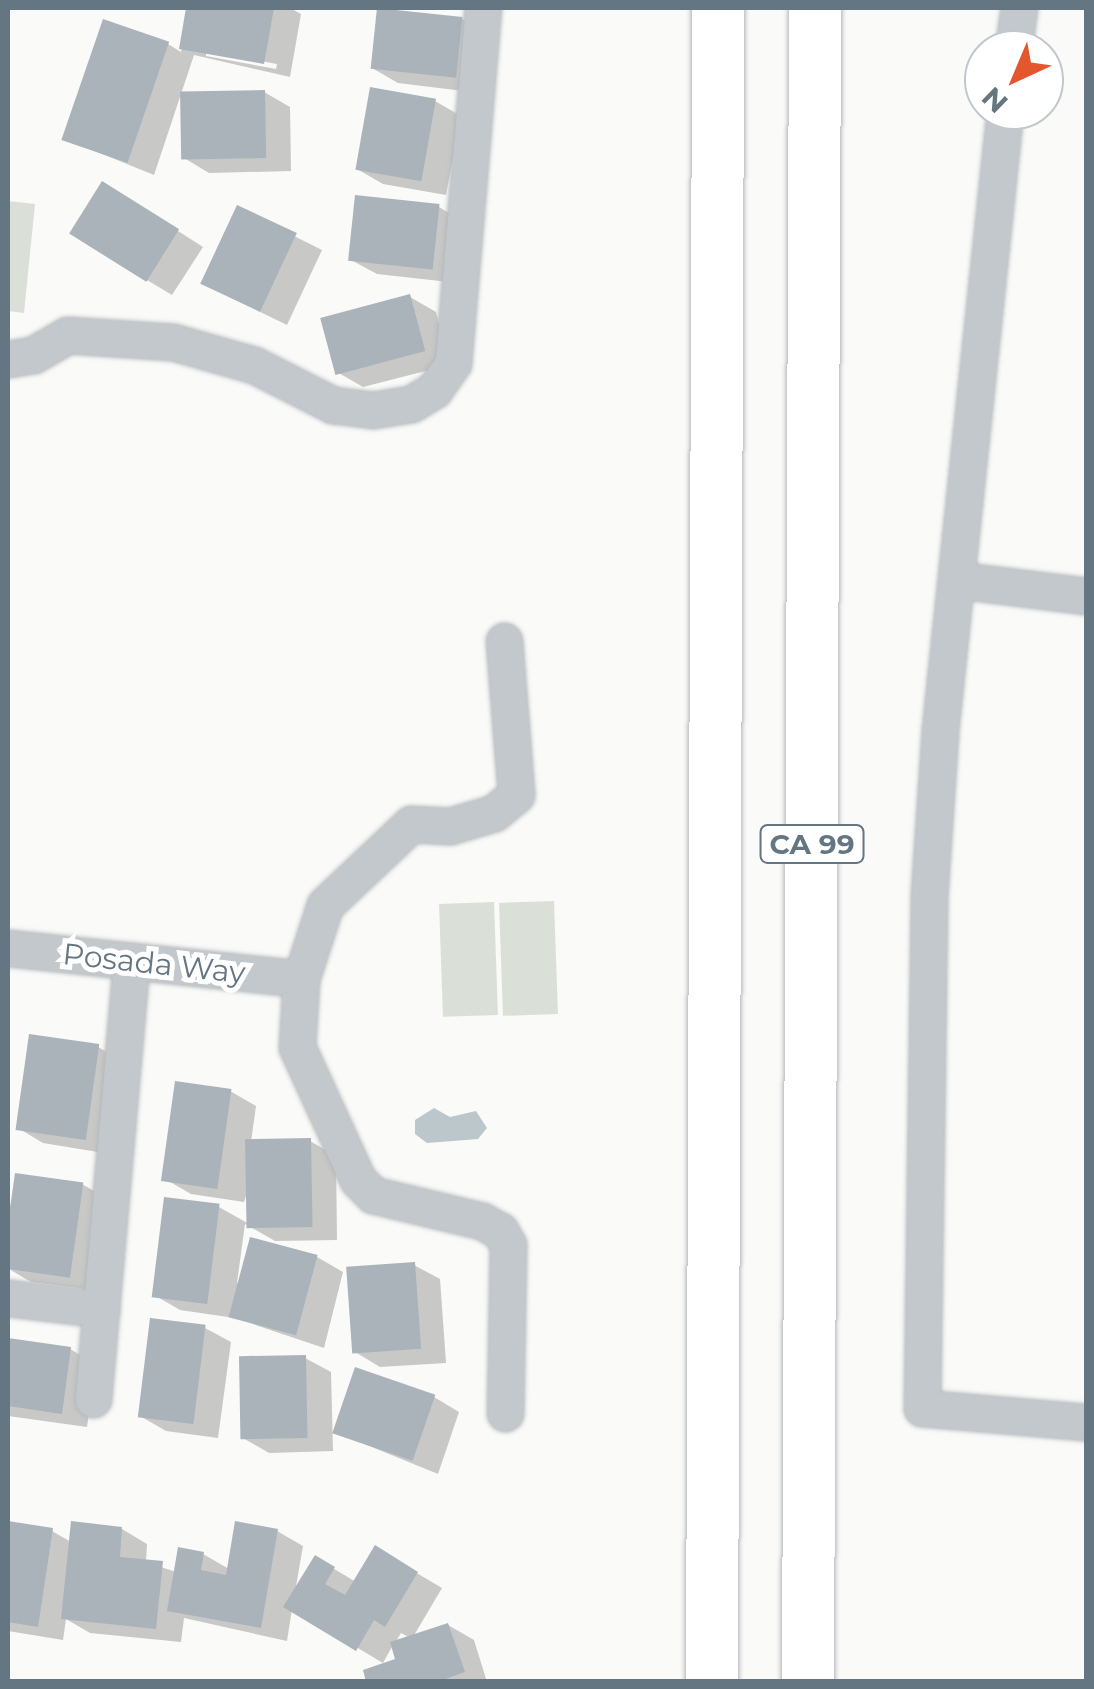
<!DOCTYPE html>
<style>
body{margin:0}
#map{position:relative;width:1094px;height:1689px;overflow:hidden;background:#fafaf8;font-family:Montserrat,sans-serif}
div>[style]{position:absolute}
.green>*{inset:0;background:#dadfd7;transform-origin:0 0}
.water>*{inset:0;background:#bbc7cb}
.shadow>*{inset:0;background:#0003}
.building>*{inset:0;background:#aab3b9;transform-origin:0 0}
.roads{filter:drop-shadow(0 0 2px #b4b9bd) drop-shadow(0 0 2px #b4b9bd)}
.minor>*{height:35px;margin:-17.5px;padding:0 17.5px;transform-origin:17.5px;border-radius:17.5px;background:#c3c8cc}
.highway>*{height:52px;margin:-26px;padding:0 26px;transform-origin:26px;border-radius:26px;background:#fff}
span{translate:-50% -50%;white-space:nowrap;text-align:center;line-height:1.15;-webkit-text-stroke:10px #fff;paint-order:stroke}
.shield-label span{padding:2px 8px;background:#fff;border:2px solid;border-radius:8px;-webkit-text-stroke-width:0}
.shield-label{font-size:28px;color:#657683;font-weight:700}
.street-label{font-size:30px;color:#657683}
.frame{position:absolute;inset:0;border:10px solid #657683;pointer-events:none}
.north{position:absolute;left:964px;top:30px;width:100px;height:100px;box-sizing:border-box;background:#fff;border:2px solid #c1c8cd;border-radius:50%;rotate:224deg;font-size:28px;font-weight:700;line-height:40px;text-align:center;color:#657683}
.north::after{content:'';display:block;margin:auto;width:35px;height:45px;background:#e4572e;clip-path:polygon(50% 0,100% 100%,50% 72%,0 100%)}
</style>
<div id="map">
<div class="green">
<div style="clip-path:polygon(8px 201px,35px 204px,24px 313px,8px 311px)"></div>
<div style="left:554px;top:901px;width:113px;height:55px;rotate:88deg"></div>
<div style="left:494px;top:902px;width:113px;height:55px;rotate:88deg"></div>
</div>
<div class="water">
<div style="clip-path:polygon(434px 1108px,450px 1117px,476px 1111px,487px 1128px,478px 1139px,427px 1143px,415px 1134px,415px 1120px)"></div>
</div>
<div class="shadow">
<div style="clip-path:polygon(evenodd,189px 8px,290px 8px,301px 14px,290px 77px,194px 55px,154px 175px,65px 139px,168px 44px,181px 52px,189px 8px,206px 51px,277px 64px,276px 69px,206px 56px,206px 51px)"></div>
<div style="clip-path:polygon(463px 19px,488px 34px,480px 93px,398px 83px,372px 68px)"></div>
<div style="clip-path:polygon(264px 92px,290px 107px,291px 171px,209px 173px,184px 158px)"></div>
<div style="clip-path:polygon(435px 101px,461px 116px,446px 195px,383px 184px,357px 169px)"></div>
<div style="clip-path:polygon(128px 199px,203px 247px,172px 295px,147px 280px)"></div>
<div style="clip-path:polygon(439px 207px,464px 222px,458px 283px,377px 274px,351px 260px)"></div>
<div style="clip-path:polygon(238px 208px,322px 250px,287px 325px,229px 297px)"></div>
<div style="clip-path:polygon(410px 297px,436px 312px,449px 365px,363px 387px,337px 372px)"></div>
<div style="clip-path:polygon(98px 1047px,123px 1061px,110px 1154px,43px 1143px,18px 1128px)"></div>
<div style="clip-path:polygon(230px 1091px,256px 1106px,251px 1142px,310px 1141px,336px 1156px,337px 1240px,275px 1241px,245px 1224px,237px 1283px,317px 1257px,343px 1272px,324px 1348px,235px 1318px,180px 1310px,154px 1295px,219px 1207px,249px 1224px,248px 1190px,244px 1202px,191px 1194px,165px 1179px)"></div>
<div style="clip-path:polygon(82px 1184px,108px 1199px,95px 1290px,31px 1282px,9px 1269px,8px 1275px,8px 1205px)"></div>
<div style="clip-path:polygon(414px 1265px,440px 1279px,446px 1363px,380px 1367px,355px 1352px)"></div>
<div style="clip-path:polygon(205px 1328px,231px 1342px,218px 1438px,166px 1431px,140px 1416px)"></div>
<div style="clip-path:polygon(8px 1340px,70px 1349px,96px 1364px,87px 1427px,8px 1416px)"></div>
<div style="clip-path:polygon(305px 1358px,331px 1372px,333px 1451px,269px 1453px,243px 1438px)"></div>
<div style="clip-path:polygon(434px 1397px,459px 1412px,438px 1474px,335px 1432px)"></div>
<div style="clip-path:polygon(evenodd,8px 1524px,52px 1531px,71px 1542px,122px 1529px,147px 1544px,146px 1562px,176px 1572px,203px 1554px,229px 1569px,277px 1531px,303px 1546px,295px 1592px,316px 1558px,356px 1582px,376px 1549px,442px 1588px,413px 1637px,448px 1625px,474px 1640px,487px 1682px,369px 1682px,399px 1661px,393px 1645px,383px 1663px,292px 1609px,287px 1641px,184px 1618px,181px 1642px,90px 1633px,66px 1619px,63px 1640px,8px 1631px,8px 1524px,401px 1633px,410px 1638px,395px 1643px,401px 1633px)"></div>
</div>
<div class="building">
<div style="clip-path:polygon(186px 8px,274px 8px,264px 64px,179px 49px)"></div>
<div style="left:377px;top:8px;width:86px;height:61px;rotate:6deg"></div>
<div style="left:103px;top:19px;width:70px;height:128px;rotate:19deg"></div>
<div style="left:370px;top:87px;width:67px;height:84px;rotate:10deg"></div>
<div style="left:265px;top:90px;width:68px;height:85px;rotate:89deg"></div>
<div style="left:102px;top:181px;width:91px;height:62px;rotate:32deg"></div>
<div style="left:355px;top:195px;width:85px;height:66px;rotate:6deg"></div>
<div style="left:237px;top:205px;width:66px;height:87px;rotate:25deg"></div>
<div style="left:410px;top:294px;width:59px;height:93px;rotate:75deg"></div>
<div style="left:29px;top:1034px;width:71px;height:97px;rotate:8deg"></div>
<div style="left:175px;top:1081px;width:57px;height:101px;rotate:8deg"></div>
<div style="left:311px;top:1138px;width:89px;height:66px;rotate:89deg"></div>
<div style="left:15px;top:1173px;width:69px;height:96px;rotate:8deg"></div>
<div style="left:164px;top:1197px;width:56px;height:101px;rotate:7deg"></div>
<div style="left:250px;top:1237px;width:70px;height:83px;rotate:15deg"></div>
<div style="left:415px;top:1262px;width:87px;height:69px;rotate:86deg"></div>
<div style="left:150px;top:1318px;width:56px;height:100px;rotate:7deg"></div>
<div style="clip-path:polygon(8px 1338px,71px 1347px,62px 1414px,8px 1406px)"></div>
<div style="left:306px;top:1355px;width:83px;height:67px;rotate:89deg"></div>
<div style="left:355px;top:1367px;width:85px;height:70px;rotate:19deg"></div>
<div style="clip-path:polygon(8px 1521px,53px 1528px,38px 1627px,8px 1622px)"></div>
<div style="clip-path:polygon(71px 1521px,122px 1527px,120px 1557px,163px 1561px,156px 1629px,61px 1619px)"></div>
<div style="clip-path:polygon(235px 1521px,278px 1529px,261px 1628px,167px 1611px,178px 1547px,204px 1552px,201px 1570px,226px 1575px)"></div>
<div style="clip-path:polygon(375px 1545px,418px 1572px,385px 1627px,374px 1620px,356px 1651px,283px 1607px,315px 1555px,335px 1567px,325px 1584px,345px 1595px)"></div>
<div style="clip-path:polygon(448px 1623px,465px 1672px,437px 1682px,366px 1682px,363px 1670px,395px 1659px,390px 1642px)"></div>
</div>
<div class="roads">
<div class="minor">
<div style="left:1013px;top:50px;width:42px;rotate:-81.9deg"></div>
<div style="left:1005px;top:110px;width:624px;rotate:95.98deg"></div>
<div style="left:940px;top:731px;width:167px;rotate:93.8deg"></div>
<div style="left:929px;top:898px;width:510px;rotate:90.79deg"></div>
<div style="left:922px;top:1408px;width:165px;rotate:4.9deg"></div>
<div style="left:8px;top:359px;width:25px;rotate:-9deg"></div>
<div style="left:33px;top:355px;width:39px;rotate:-30deg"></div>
<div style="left:67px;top:335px;width:106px;rotate:3.8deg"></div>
<div style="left:173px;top:342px;width:84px;rotate:15.9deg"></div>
<div style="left:254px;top:365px;width:89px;rotate:26.9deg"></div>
<div style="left:333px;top:405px;width:40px;rotate:7.1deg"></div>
<div style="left:373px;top:410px;width:38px;rotate:-9deg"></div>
<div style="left:411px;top:404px;width:27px;rotate:-31deg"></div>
<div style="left:434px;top:390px;width:33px;rotate:-55deg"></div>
<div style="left:453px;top:363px;width:356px;rotate:-85.2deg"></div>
<div style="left:958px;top:580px;width:129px;rotate:7.1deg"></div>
<div style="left:504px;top:641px;width:154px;rotate:85.5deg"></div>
<div style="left:516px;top:795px;width:28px;rotate:141deg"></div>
<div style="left:494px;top:813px;width:46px;rotate:163.5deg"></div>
<div style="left:450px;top:826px;width:39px;rotate:-177deg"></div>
<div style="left:411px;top:824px;width:118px;rotate:136.7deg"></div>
<div style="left:325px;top:905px;width:78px;rotate:108deg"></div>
<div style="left:301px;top:979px;width:68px;rotate:93.4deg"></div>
<div style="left:297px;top:1047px;width:146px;rotate:65.4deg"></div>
<div style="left:358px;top:1180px;width:21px;rotate:45deg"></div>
<div style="left:373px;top:1195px;width:112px;rotate:13.4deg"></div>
<div style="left:482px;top:1221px;width:21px;rotate:29deg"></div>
<div style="left:500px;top:1231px;width:16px;rotate:60deg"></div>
<div style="left:508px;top:1245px;width:168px;rotate:91deg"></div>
<div style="left:8px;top:948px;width:295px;rotate:6deg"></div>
<div style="left:8px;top:1298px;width:94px;rotate:6.7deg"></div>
<div style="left:93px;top:1399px;width:440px;rotate:-85deg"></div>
</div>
<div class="highway">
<div style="left:712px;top:1682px;width:1674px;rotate:-89.79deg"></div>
<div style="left:808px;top:1682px;width:1674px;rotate:-89.76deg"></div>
</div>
</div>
<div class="shield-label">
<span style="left:812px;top:844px">CA 99</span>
</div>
<div class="street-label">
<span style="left:154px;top:964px;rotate:6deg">Posada Way</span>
</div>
<div class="frame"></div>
<div class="north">N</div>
</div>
